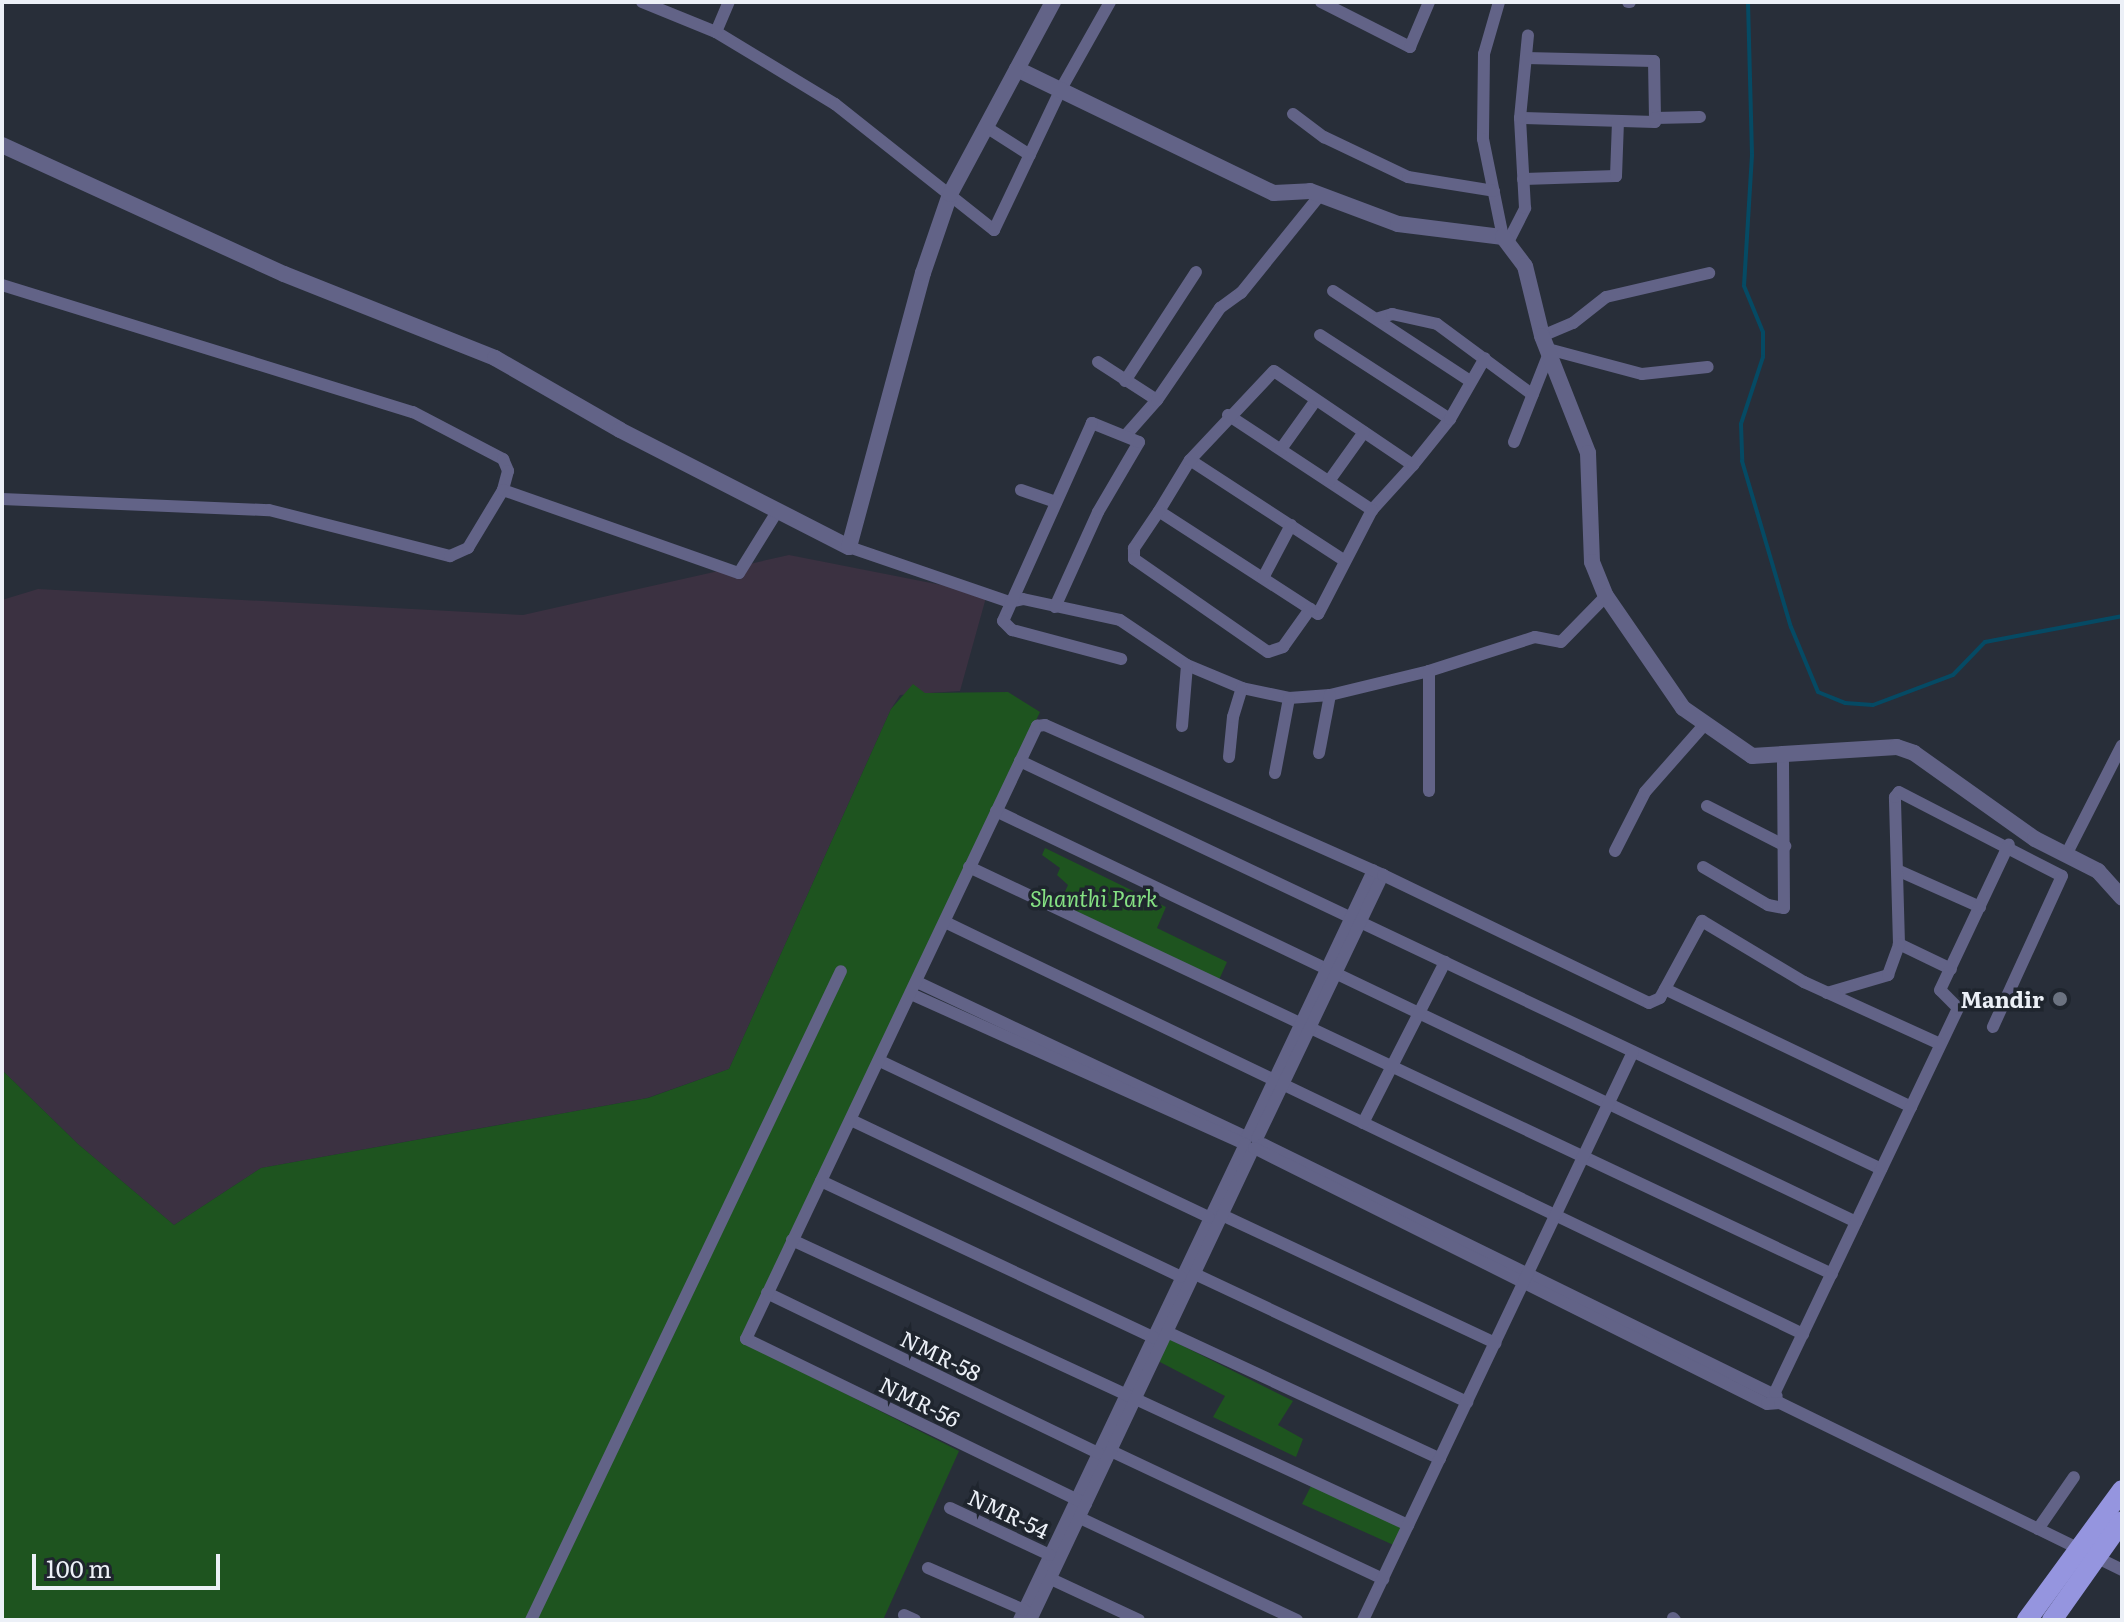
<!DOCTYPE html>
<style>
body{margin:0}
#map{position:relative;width:2124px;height:1622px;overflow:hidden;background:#282e39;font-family:Literata,serif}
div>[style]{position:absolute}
.industrial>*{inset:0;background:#3b3141}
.green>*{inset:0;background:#1e541f}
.stream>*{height:4px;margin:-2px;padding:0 2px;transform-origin:2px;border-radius:2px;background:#054a64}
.minor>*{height:12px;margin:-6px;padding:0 6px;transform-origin:6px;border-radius:6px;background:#626387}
.tertiary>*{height:16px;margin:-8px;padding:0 8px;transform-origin:8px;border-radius:8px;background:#626387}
.primary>*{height:20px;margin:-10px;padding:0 10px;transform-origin:10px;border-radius:10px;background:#9595df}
.dots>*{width:22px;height:22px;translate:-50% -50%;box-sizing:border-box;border:4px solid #1f252e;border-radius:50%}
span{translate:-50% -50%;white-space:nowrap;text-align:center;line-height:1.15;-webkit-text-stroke:7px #1f252e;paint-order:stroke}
.park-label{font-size:22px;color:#85e183;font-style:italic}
.poi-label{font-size:22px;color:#ecf0f7;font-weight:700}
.right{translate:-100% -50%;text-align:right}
.street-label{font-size:22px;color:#ecf0f7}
.frame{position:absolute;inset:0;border:4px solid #ecf0f7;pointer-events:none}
.scale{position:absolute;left:32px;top:1554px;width:188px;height:36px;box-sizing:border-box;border:4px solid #ecf0f7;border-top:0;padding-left:10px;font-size:24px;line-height:28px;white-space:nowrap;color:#ecf0f7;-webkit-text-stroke:6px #1f252e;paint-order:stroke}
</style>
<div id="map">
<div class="industrial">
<div style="clip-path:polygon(789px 555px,987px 594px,960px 691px,900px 695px,891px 709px,729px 1069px,647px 1098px,261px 1168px,174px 1225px,78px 1144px,2px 1070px,2px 600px,38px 589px,523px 615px)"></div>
</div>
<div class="green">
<div style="clip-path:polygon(913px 684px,925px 693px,1008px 692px,1040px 712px,741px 1341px,959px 1451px,883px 1620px,2px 1620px,2px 1070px,78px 1144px,174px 1225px,261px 1168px,648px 1098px,729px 1069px,891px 709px)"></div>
<div style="clip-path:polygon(1045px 848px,1166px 907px,1157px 928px,1227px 962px,1218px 982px,1058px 907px,1068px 885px,1057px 875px,1060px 868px,1042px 855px)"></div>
<div style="clip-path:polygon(1169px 1339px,1293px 1401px,1278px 1425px,1303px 1439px,1296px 1457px,1213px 1417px,1225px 1396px,1158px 1361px)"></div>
<div style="clip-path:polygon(1315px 1478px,1408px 1525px,1398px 1547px,1302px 1504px)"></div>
</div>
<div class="stream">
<div style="left:1748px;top:2px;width:153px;rotate:88.5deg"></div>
<div style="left:1752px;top:155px;width:131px;rotate:93.5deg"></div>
<div style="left:1744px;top:286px;width:50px;rotate:67.6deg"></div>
<div style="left:1763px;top:332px;width:25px;rotate:90deg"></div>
<div style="left:1763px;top:357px;width:71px;rotate:108.2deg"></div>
<div style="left:1741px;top:424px;width:37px;rotate:88deg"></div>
<div style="left:1742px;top:461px;width:173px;rotate:73.6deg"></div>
<div style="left:1791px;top:627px;width:70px;rotate:67.4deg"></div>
<div style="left:1818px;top:692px;width:29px;rotate:22deg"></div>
<div style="left:1845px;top:703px;width:28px;rotate:4deg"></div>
<div style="left:1873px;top:705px;width:85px;rotate:-20.6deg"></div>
<div style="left:1953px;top:675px;width:46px;rotate:-45.9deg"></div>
<div style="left:1985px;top:642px;width:139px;rotate:-10.7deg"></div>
</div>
<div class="minor">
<div style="left:642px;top:2px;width:80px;rotate:22.1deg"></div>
<div style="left:716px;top:32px;width:139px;rotate:31.2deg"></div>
<div style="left:835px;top:104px;width:203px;rotate:38.4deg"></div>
<div style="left:994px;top:230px;width:156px;rotate:-64.6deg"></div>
<div style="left:1061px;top:89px;width:100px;rotate:-60.6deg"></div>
<div style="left:1321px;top:2px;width:100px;rotate:26.8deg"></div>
<div style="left:1410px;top:47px;width:49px;rotate:-67.1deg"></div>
<div style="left:1499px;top:2px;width:54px;rotate:106.1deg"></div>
<div style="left:1484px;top:54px;width:85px;rotate:90.7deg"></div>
<div style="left:1483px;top:139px;width:100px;rotate:78.5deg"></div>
<div style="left:1628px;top:2px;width:2px"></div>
<div style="left:716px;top:32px;width:33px;rotate:-67deg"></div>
<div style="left:1526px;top:58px;width:128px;rotate:1.3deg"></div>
<div style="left:1654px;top:61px;width:57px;rotate:89deg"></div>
<div style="left:1655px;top:118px;width:45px;rotate:-1.3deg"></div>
<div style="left:1293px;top:114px;width:39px;rotate:37deg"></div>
<div style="left:1324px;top:137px;width:93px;rotate:25.5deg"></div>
<div style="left:1408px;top:177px;width:87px;rotate:9.2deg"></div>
<div style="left:1520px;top:118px;width:135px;rotate:1.7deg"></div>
<div style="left:1655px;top:122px;width:4px;rotate:-90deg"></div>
<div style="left:986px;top:127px;width:52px;rotate:32.5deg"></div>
<div style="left:1523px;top:179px;width:93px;rotate:-1.8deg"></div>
<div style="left:1616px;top:176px;width:55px;rotate:-87.9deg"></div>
<div style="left:1508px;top:242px;width:38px;rotate:-63deg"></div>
<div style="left:1525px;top:208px;width:90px;rotate:-93.2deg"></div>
<div style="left:1520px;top:118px;width:83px;rotate:-84.5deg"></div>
<div style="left:2px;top:285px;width:430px;rotate:17.2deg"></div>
<div style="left:413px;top:412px;width:102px;rotate:27.6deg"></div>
<div style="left:503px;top:459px;width:13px;rotate:67deg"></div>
<div style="left:508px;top:471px;width:20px;rotate:105deg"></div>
<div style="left:1333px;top:291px;width:164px;rotate:33.3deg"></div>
<div style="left:1379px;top:318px;width:14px;rotate:-17deg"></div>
<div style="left:1392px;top:314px;width:46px;rotate:12.5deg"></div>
<div style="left:1437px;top:324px;width:119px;rotate:36.5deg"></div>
<div style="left:1320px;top:335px;width:155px;rotate:32.9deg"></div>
<div style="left:1542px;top:336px;width:34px;rotate:-23deg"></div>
<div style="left:1573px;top:323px;width:42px;rotate:-38.2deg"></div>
<div style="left:1606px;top:297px;width:106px;rotate:-13.1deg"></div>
<div style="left:1548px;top:349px;width:97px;rotate:14.9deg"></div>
<div style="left:1642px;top:374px;width:66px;rotate:-6.1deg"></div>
<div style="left:1098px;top:362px;width:70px;rotate:32.8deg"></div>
<div style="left:1125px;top:381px;width:130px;rotate:-56.9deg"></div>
<div style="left:1228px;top:415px;width:173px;rotate:33.4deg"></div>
<div style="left:1126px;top:435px;width:47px;rotate:-48.5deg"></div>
<div style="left:1157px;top:400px;width:112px;rotate:-55.6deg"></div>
<div style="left:1220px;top:308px;width:26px;rotate:-36deg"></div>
<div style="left:1241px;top:293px;width:126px;rotate:-51.1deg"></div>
<div style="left:1514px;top:442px;width:96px;rotate:-68.5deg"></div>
<div style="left:1281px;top:449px;width:60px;rotate:-54.5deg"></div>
<div style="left:1190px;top:460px;width:181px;rotate:33.1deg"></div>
<div style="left:1413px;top:465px;width:61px;rotate:132.3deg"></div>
<div style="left:1372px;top:510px;width:117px;rotate:117.4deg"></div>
<div style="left:1318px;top:614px;width:189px;rotate:-147.1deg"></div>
<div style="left:1159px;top:511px;width:60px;rotate:-58.7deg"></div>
<div style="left:1190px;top:460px;width:122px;rotate:-46.7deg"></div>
<div style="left:1274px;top:371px;width:168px;rotate:34.1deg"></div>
<div style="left:1413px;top:465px;width:59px;rotate:-51.2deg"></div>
<div style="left:1450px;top:419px;width:70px;rotate:-60.2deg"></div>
<div style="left:1329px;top:481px;width:60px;rotate:-54.5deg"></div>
<div style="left:1021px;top:490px;width:36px;rotate:19deg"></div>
<div style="left:2px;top:499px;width:267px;rotate:2.4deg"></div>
<div style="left:269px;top:510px;width:187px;rotate:14.3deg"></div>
<div style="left:450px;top:556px;width:20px;rotate:-24deg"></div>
<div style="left:468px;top:548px;width:68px;rotate:-58.9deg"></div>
<div style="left:503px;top:490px;width:250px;rotate:19.4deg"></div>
<div style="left:739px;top:573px;width:74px;rotate:-58.2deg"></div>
<div style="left:1159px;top:511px;width:45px;rotate:124deg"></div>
<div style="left:1134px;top:548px;width:11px;rotate:90deg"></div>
<div style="left:1134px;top:559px;width:163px;rotate:34.8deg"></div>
<div style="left:1268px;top:652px;width:16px;rotate:-18deg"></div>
<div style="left:1283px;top:647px;width:47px;rotate:-54.6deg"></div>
<div style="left:849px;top:547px;width:170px;rotate:18.9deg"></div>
<div style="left:1010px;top:602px;width:13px;rotate:-13deg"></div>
<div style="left:1023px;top:599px;width:99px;rotate:12.2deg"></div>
<div style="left:1120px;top:620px;width:81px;rotate:33.9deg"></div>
<div style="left:1187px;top:665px;width:60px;rotate:22.7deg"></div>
<div style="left:1242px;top:688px;width:48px;rotate:12deg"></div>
<div style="left:1289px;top:698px;width:41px;rotate:-4.2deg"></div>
<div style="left:1330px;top:695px;width:102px;rotate:-13.6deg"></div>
<div style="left:1429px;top:671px;width:111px;rotate:-17.8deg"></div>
<div style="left:1535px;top:637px;width:26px;rotate:11deg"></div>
<div style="left:1561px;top:642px;width:64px;rotate:-45.6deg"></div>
<div style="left:1263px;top:578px;width:60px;rotate:-62.2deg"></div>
<div style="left:1055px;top:607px;width:104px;rotate:-65.6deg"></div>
<div style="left:1098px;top:512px;width:81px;rotate:-59.6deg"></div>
<div style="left:1139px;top:442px;width:51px;rotate:-158deg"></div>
<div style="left:1092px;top:423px;width:217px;rotate:114.2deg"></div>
<div style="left:1003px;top:621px;width:13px;rotate:45deg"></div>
<div style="left:1012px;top:630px;width:113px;rotate:14.9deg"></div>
<div style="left:1182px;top:726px;width:61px;rotate:-85.3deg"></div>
<div style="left:1319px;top:753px;width:59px;rotate:-79.3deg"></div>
<div style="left:1229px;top:757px;width:40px;rotate:-84.3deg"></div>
<div style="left:1233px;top:717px;width:30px;rotate:-73deg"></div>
<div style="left:1020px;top:761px;width:953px;rotate:25.35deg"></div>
<div style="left:1275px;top:773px;width:76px;rotate:-79.4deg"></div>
<div style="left:1429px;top:791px;width:120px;rotate:-90deg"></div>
<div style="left:1707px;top:806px;width:88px;rotate:27.1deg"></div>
<div style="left:996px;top:811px;width:953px;rotate:25.54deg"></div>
<div style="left:1615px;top:851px;width:66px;rotate:-63deg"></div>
<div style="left:1645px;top:792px;width:89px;rotate:-48.6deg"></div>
<div style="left:2066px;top:855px;width:123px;rotate:-63deg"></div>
<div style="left:969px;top:867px;width:954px;rotate:25.25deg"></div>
<div style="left:1703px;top:867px;width:75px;rotate:30.3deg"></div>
<div style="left:1768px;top:905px;width:16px;rotate:11deg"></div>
<div style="left:1784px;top:908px;width:152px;rotate:-90.4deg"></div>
<div style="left:1897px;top:870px;width:91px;rotate:24deg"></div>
<div style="left:945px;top:922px;width:952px;rotate:25.65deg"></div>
<div style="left:1951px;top:969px;width:58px;rotate:-154.3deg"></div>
<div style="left:1899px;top:944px;width:147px;rotate:-91.6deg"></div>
<div style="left:1895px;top:797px;width:6px;rotate:-51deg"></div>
<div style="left:1899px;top:792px;width:183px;rotate:27.3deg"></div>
<div style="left:2062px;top:876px;width:166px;rotate:114.6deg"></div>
<div style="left:917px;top:982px;width:365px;rotate:25.2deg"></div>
<div style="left:1247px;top:1137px;width:295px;rotate:-64.7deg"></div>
<div style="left:1665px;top:989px;width:273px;rotate:25.6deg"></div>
<div style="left:1827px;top:993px;width:64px;rotate:-16.4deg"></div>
<div style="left:1888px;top:975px;width:33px;rotate:-70deg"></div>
<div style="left:911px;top:994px;width:366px;rotate:24.2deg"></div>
<div style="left:1245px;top:1144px;width:527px;rotate:115.4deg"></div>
<div style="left:880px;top:1061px;width:364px;rotate:25.4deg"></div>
<div style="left:851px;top:1120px;width:365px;rotate:25.4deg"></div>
<div style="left:1363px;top:1123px;width:181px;rotate:-63deg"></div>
<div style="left:1257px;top:1139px;width:293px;rotate:-64.5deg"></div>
<div style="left:1263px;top:1144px;width:572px;rotate:26.12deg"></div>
<div style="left:821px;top:1181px;width:367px;rotate:25.2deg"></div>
<div style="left:1222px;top:1215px;width:302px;rotate:25.1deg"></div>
<div style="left:792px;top:1240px;width:679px;rotate:24.83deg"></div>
<div style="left:1195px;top:1274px;width:301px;rotate:25.2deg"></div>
<div style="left:767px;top:1293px;width:368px;rotate:25.8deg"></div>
<div style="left:1167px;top:1332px;width:301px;rotate:24.9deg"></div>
<div style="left:1775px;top:1392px;width:425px;rotate:-64.5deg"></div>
<div style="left:1958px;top:1008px;width:25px;rotate:-135deg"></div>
<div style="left:1940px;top:990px;width:161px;rotate:-64.7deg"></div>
<div style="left:1111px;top:1451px;width:301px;rotate:25.2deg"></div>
<div style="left:1086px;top:1504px;width:378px;rotate:-154.1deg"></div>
<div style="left:746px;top:1339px;width:679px;rotate:-64.61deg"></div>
<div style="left:1037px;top:726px;width:8px;rotate:-7deg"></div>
<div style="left:1045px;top:725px;width:370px;rotate:23.9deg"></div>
<div style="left:1383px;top:875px;width:295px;rotate:25.7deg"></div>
<div style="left:1649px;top:1003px;width:12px;rotate:-24deg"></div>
<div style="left:1660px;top:998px;width:88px;rotate:-61.4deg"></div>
<div style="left:1702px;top:921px;width:119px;rotate:30.9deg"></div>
<div style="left:1804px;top:982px;width:149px;rotate:24.5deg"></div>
<div style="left:950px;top:1508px;width:110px;rotate:25.2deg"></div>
<div style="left:1080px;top:1518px;width:240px;rotate:25.2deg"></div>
<div style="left:2038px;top:1529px;width:63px;rotate:-55.3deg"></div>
<div style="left:928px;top:1568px;width:105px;rotate:23.6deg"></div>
<div style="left:1051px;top:1579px;width:97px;rotate:25deg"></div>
<div style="left:904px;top:1615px;width:12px;rotate:24deg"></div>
<div style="left:1673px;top:1618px;width:3px;rotate:45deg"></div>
<div style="left:531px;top:1620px;width:719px;rotate:-64.47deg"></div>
<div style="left:1031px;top:1620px;width:522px;rotate:-64.71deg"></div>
<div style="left:1254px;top:1148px;width:573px;rotate:26.52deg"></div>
<div style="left:1767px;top:1404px;width:13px;rotate:-4deg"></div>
<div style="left:1780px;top:1403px;width:381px;rotate:26deg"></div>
<div style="left:1363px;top:1620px;width:629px;rotate:-64.58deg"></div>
</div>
<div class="tertiary">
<div style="left:1017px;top:69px;width:285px;rotate:25.8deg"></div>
<div style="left:1274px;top:193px;width:36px;rotate:-3deg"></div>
<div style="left:1310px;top:191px;width:94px;rotate:20.6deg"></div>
<div style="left:1398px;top:224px;width:106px;rotate:7.1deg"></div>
<div style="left:1503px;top:237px;width:36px;rotate:53deg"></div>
<div style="left:1525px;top:266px;width:72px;rotate:76.3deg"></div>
<div style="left:1542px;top:336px;width:126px;rotate:68.5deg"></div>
<div style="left:1588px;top:453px;width:109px;rotate:87.9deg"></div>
<div style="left:1592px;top:562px;width:37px;rotate:68deg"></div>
<div style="left:1606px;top:596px;width:136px;rotate:55.5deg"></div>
<div style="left:1683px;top:708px;width:84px;rotate:34.8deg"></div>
<div style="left:1752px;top:756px;width:145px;rotate:-3.6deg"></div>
<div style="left:1897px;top:747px;width:18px;rotate:19deg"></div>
<div style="left:1914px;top:753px;width:148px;rotate:35.4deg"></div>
<div style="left:2035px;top:839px;width:71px;rotate:26.9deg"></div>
<div style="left:2098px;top:871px;width:36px;rotate:48deg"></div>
<div style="left:2px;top:145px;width:310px;rotate:24.6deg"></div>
<div style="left:284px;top:274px;width:227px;rotate:21.7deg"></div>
<div style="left:495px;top:358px;width:144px;rotate:29.9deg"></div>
<div style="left:620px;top:430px;width:257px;rotate:27.1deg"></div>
<div style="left:849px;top:547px;width:284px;rotate:-74.9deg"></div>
<div style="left:923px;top:273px;width:83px;rotate:-71.1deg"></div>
<div style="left:950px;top:194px;width:218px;rotate:-61.8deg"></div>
</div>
<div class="primary">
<div style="left:2027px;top:1620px;width:161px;rotate:-53.8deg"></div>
<div style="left:2052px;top:1620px;width:121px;rotate:-54.7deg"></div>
</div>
<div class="dots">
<div style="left:2060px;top:999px;background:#6b7280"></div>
</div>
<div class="park-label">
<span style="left:1094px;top:898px">Shanthi Park</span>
</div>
<div class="poi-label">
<span class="right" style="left:2044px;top:999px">Mandir</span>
</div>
<div class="street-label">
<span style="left:941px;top:1355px;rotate:26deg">NMR-58</span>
<span style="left:920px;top:1401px;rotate:26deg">NMR-56</span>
<span style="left:1009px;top:1513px;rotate:25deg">NMR-54</span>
</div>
<div class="frame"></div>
<div class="scale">100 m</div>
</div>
